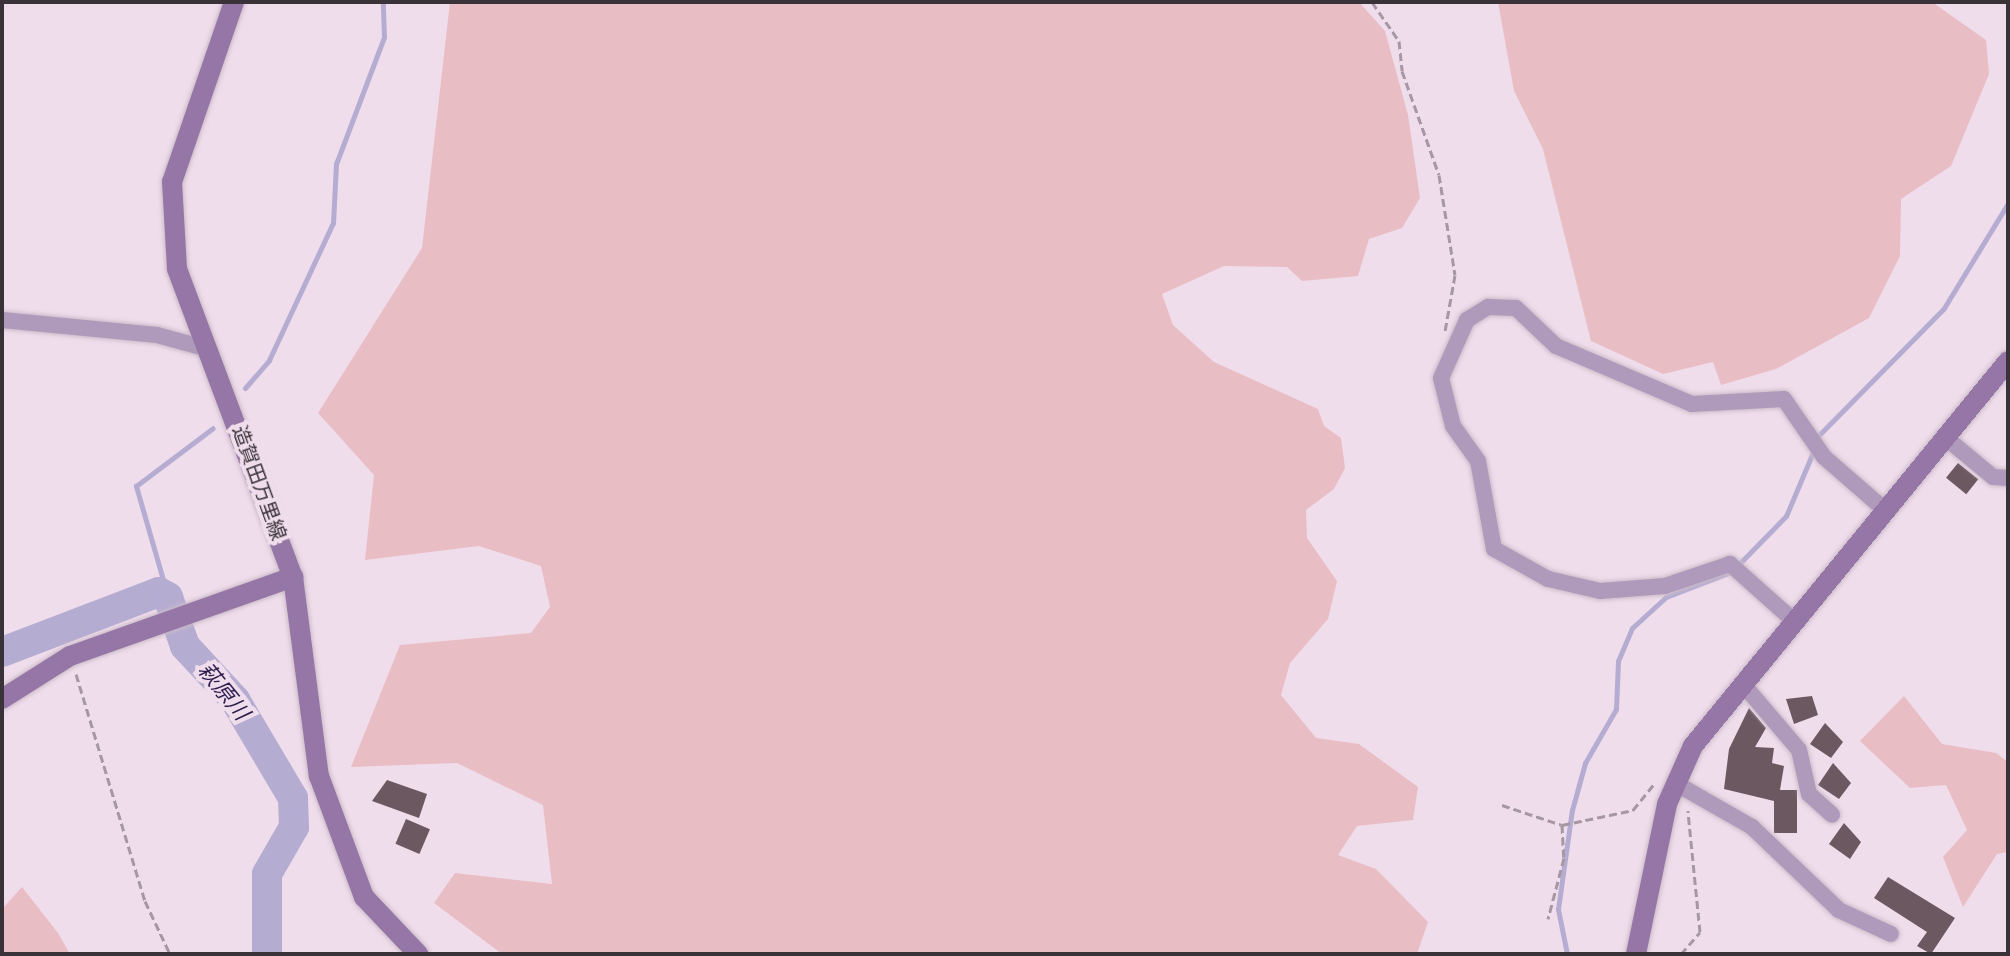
<!DOCTYPE html>
<meta charset="utf-8">
<style>
body{margin:0}
#map{position:relative;width:2010px;height:956px;overflow:hidden;background:#f0ddec;font-family:"Nunito Sans","Noto Sans JP",sans-serif}
div>[style]{position:absolute}
.green>*{inset:0;background:#e9bdc4}
.stream>*{height:5px;margin:-2.5px;padding:0 2.5px;transform-origin:2.5px;border-radius:2.5px;background:#b5acd2}
.river>*{height:30px;margin:-15px;padding:0 15px;transform-origin:15px;border-radius:15px;background:#b5acd2}
.building>*{inset:0;background:#6c5861;transform-origin:0 0}
.path>*{height:3px;margin-top:-1.5px;transform-origin:0;background:repeating-linear-gradient(90deg,#a698a3 0 8px,transparent 0 12px)}
.roads{filter:drop-shadow(0 0 2px #cbbbc8) drop-shadow(0 0 2px #cbbbc8)}
.street>*{height:16px;margin:-8px;padding:0 8px;transform-origin:8px;border-radius:8px;background:#af9abb}
.secondary>*{height:20px;margin:-10px;padding:0 10px;transform-origin:10px;border-radius:10px;background:#9576a6}
span{translate:-50% -50%;white-space:nowrap;text-align:center;line-height:1.15;-webkit-text-stroke:8px #f0ddec;paint-order:stroke}
.street-label{font-size:20px;color:#393238}
.water-label{font-size:22px;color:#2d1d4d;font-style:italic}
.frame{position:absolute;inset:0;border:4px solid #393238;pointer-events:none}
</style>
<div id="map">
<div class="green">
<div style="clip-path:polygon(450px 2px,1359px 2px,1385px 31px,1408px 115px,1420px 198px,1402px 228px,1369px 239px,1358px 276px,1302px 281px,1287px 267px,1224px 266px,1162px 294px,1173px 325px,1214px 362px,1318px 409px,1324px 426px,1341px 438px,1345px 468px,1334px 489px,1306px 510px,1307px 538px,1337px 581px,1328px 619px,1290px 663px,1281px 695px,1316px 738px,1359px 744px,1418px 787px,1413px 820px,1357px 826px,1338px 855px,1376px 869px,1428px 922px,1417px 954px,502px 954px,434px 903px,455px 873px,552px 884px,543px 805px,457px 763px,351px 767px,400px 645px,531px 633px,550px 607px,541px 566px,479px 546px,365px 560px,374px 475px,318px 413px,422px 248px)"></div>
<div style="clip-path:polygon(1498px 2px,1932px 2px,1986px 40px,1989px 74px,1951px 166px,1901px 199px,1900px 256px,1869px 318px,1776px 369px,1721px 385px,1713px 362px,1663px 374px,1591px 341px,1543px 149px,1514px 91px)"></div>
<div style="clip-path:polygon(1904px 696px,1942px 744px,1996px 753px,2008px 762px,2008px 852px,1997px 854px,1963px 907px,1943px 857px,1967px 830px,1946px 785px,1910px 788px,1860px 741px)"></div>
<div style="clip-path:polygon(22px 887px,58px 933px,70px 954px,2px 954px,2px 909px)"></div>
</div>
<div class="stream">
<div style="left:245px;top:388px;width:37px;rotate:-49deg"></div>
<div style="left:269px;top:360px;width:151px;rotate:-65deg"></div>
<div style="left:333px;top:223px;width:59px;rotate:-87.1deg"></div>
<div style="left:336px;top:164px;width:136px;rotate:-69.3deg"></div>
<div style="left:384px;top:37px;width:35px;rotate:-92deg"></div>
<div style="left:1816px;top:438px;width:182px;rotate:-45.4deg"></div>
<div style="left:1944px;top:308px;width:123px;rotate:-58.6deg"></div>
<div style="left:1736px;top:567px;width:71px;rotate:-45.6deg"></div>
<div style="left:1786px;top:516px;width:69px;rotate:-67.1deg"></div>
<div style="left:168px;top:597px;width:116px;rotate:-106.1deg"></div>
<div style="left:136px;top:486px;width:96px;rotate:-37deg"></div>
<div style="left:1567px;top:954px;width:46px;rotate:-101.3deg"></div>
<div style="left:1558px;top:909px;width:100px;rotate:-82deg"></div>
<div style="left:1572px;top:810px;width:49px;rotate:-74.5deg"></div>
<div style="left:1585px;top:763px;width:62px;rotate:-60.1deg"></div>
<div style="left:1616px;top:709px;width:48px;rotate:-87.6deg"></div>
<div style="left:1618px;top:661px;width:36px;rotate:-67deg"></div>
<div style="left:1632px;top:628px;width:46px;rotate:-42.4deg"></div>
<div style="left:1666px;top:597px;width:66px;rotate:-21.2deg"></div>
</div>
<div class="river">
<div style="left:2px;top:652px;width:168px;rotate:-20.9deg"></div>
<div style="left:159px;top:592px;width:10px;rotate:29deg"></div>
<div style="left:168px;top:597px;width:52px;rotate:70.9deg"></div>
<div style="left:185px;top:646px;width:74px;rotate:47.2deg"></div>
<div style="left:235px;top:700px;width:114px;rotate:59.4deg"></div>
<div style="left:293px;top:798px;width:29px;rotate:88deg"></div>
<div style="left:294px;top:827px;width:54px;rotate:119.9deg"></div>
<div style="left:267px;top:874px;width:80px;rotate:90deg"></div>
</div>
<div class="building">
<div style="left:1958px;top:463px;width:26px;height:19px;rotate:39deg"></div>
<div style="clip-path:polygon(1812px 696px,1818px 715px,1794px 724px,1786px 699px)"></div>
<div style="clip-path:polygon(1749px 708px,1766px 728px,1755px 747px,1774px 748px,1772px 763px,1784px 766px,1780px 790px,1797px 790px,1797px 833px,1774px 833px,1774px 801px,1724px 789px,1729px 749px)"></div>
<div style="clip-path:polygon(1825px 723px,1843px 742px,1831px 758px,1810px 744px)"></div>
<div style="clip-path:polygon(1833px 763px,1851px 783px,1839px 799px,1818px 785px)"></div>
<div style="clip-path:polygon(387px 780px,427px 794px,419px 818px,372px 801px)"></div>
<div style="left:406px;top:819px;width:26px;height:27px;rotate:23deg"></div>
<div style="clip-path:polygon(1844px 823px,1861px 842px,1850px 859px,1829px 844px)"></div>
<div style="clip-path:polygon(1888px 877px,1955px 918px,1931px 954px,1917px 946px,1927px 932px,1874px 898px)"></div>
</div>
<div class="path">
<div style="left:1372px;top:2px;width:47px;rotate:55.3deg"></div>
<div style="left:1399px;top:41px;width:30px;rotate:84deg"></div>
<div style="left:1402px;top:71px;width:110px;rotate:70.4deg"></div>
<div style="left:1439px;top:175px;width:101px;rotate:80.9deg"></div>
<div style="left:1455px;top:275px;width:57px;rotate:100.1deg"></div>
<div style="left:76px;top:674px;width:237px;rotate:73.1deg"></div>
<div style="left:145px;top:901px;width:59px;rotate:64.7deg"></div>
<div style="left:1502px;top:805px;width:63px;rotate:18.4deg"></div>
<div style="left:1562px;top:825px;width:33px;rotate:87deg"></div>
<div style="left:1564px;top:858px;width:63px;rotate:104.7deg"></div>
<div style="left:1562px;top:825px;width:73px;rotate:-11.9deg"></div>
<div style="left:1633px;top:810px;width:35px;rotate:-51deg"></div>
<div style="left:1681px;top:954px;width:29px;rotate:-49deg"></div>
<div style="left:1700px;top:932px;width:122px;rotate:-95.7deg"></div>
</div>
<div class="roads">
<div class="street">
<div style="left:2px;top:320px;width:156px;rotate:5.5deg"></div>
<div style="left:157px;top:335px;width:53px;rotate:15.4deg"></div>
<div style="left:1946px;top:438px;width:61px;rotate:39.7deg"></div>
<div style="left:1993px;top:477px;width:15px;rotate:4deg"></div>
<div style="left:1794px;top:621px;width:86px;rotate:-138.3deg"></div>
<div style="left:1730px;top:564px;width:69px;rotate:161.3deg"></div>
<div style="left:1665px;top:586px;width:65px;rotate:175.6deg"></div>
<div style="left:1600px;top:591px;width:53px;rotate:-167deg"></div>
<div style="left:1548px;top:579px;width:62px;rotate:-150.9deg"></div>
<div style="left:1494px;top:549px;width:89px;rotate:-100.3deg"></div>
<div style="left:1478px;top:461px;width:43px;rotate:-125.5deg"></div>
<div style="left:1453px;top:426px;width:49px;rotate:-104deg"></div>
<div style="left:1441px;top:378px;width:64px;rotate:-65.9deg"></div>
<div style="left:1467px;top:320px;width:25px;rotate:-32deg"></div>
<div style="left:1488px;top:307px;width:28px;rotate:2deg"></div>
<div style="left:1516px;top:308px;width:55px;rotate:43.5deg"></div>
<div style="left:1556px;top:346px;width:148px;rotate:23.1deg"></div>
<div style="left:1692px;top:404px;width:92px;rotate:-3.1deg"></div>
<div style="left:1784px;top:399px;width:70px;rotate:55.4deg"></div>
<div style="left:1824px;top:457px;width:81px;rotate:41deg"></div>
<div style="left:1742px;top:683px;width:88px;rotate:49.6deg"></div>
<div style="left:1799px;top:750px;width:45px;rotate:77.2deg"></div>
<div style="left:1809px;top:794px;width:31px;rotate:42deg"></div>
<div style="left:1675px;top:783px;width:89px;rotate:29.7deg"></div>
<div style="left:1752px;top:827px;width:120px;rotate:43.7deg"></div>
<div style="left:1839px;top:910px;width:57px;rotate:24.8deg"></div>
</div>
<div class="secondary">
<div style="left:234px;top:2px;width:190px;rotate:109deg"></div>
<div style="left:172px;top:182px;width:87px;rotate:86.7deg"></div>
<div style="left:177px;top:269px;width:329px;rotate:69.4deg"></div>
<div style="left:293px;top:577px;width:201px;rotate:82.6deg"></div>
<div style="left:319px;top:776px;width:129px;rotate:69.6deg"></div>
<div style="left:364px;top:897px;width:79px;rotate:46.5deg"></div>
<div style="left:2px;top:699px;width:80px;rotate:-32.3deg"></div>
<div style="left:70px;top:656px;width:237px;rotate:-19.5deg"></div>
<div style="left:1636px;top:954px;width:153px;rotate:-78.3deg"></div>
<div style="left:1667px;top:804px;width:64px;rotate:-65.9deg"></div>
<div style="left:1693px;top:746px;width:497px;rotate:-50.7deg"></div>
</div>
</div>
<div class="street-label">
<span style="left:259px;top:483px;rotate:70deg">造賀田万里線</span>
</div>
<div class="water-label">
<span style="left:223px;top:692px;rotate:51deg">萩原川</span>
</div>
<div class="frame"></div>
</div>
